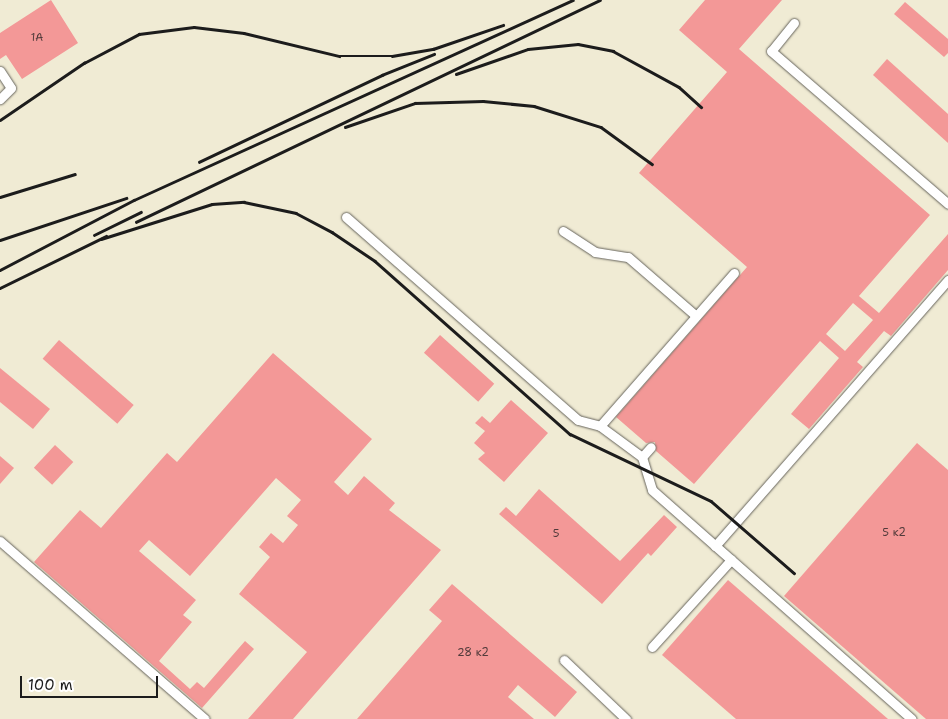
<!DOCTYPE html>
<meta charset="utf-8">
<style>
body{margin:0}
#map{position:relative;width:948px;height:719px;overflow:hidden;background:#f0ebd4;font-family:"Shantell Sans",sans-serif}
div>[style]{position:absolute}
.building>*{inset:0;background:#f39897;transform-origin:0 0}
.roads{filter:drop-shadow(0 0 1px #66645c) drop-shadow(0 0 1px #66645c)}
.minor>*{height:9px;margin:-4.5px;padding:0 4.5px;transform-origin:4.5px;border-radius:4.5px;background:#fff}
.rail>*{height:2.5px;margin:-1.25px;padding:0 1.25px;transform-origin:1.25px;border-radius:1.25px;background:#1c1c1c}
span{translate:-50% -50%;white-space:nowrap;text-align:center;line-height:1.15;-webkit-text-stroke:4px #fff;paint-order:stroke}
.number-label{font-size:11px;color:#523b3b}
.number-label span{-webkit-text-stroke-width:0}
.scale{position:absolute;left:20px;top:676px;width:138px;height:22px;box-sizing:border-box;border:2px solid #1c1c1c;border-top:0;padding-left:6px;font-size:15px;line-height:18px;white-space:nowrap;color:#1c1c1c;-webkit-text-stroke:4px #fff;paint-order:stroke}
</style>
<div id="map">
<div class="building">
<div style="clip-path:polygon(51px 0,78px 43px,22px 79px,6px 55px,0 59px,0 33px)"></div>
<div style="clip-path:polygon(evenodd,705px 0,782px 0,739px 49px,930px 215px,859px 296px,879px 313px,948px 234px,948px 270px,891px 336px,884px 331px,857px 362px,863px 367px,809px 429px,791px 414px,839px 358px,820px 341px,694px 484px,656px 451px,655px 442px,646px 443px,616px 417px,747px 267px,639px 173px,727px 72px,679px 30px,705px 0,853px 303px,873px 320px,845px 351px,826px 334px,853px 303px)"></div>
<div style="clip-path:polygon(905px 2px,948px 39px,948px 53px,944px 57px,894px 14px)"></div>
<div style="clip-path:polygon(887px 59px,948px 114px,948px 143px,873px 75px)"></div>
<div style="left:440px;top:335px;width:73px;height:24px;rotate:42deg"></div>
<div style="left:59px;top:340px;width:99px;height:25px;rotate:41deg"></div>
<div style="clip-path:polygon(273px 353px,372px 439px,334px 482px,348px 495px,364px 476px,395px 503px,389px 510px,441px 550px,293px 719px,248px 719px,307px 652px,239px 594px,270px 557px,259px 547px,271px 533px,283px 543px,298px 525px,287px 516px,301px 500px,276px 478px,190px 576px,149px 540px,139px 551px,196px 600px,183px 615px,192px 622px,159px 661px,190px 689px,197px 682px,204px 688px,245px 641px,254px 649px,202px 708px,34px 562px,80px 510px,101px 528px,167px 453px,177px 462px)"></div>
<div style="clip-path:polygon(0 368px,50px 409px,33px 429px,0 402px)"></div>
<div style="clip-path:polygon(511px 400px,548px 433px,504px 482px,478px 459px,485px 453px,474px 443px,485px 431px,475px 423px,482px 416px,490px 423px)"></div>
<div style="clip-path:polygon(917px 443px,948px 470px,948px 719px,926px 719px,784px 596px)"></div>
<div style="left:55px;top:445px;width:25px;height:31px;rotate:43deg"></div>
<div style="clip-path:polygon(0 456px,14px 468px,0 484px)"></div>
<div style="clip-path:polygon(539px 489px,620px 561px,664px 515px,677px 527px,651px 556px,648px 553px,602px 604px,499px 514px,506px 507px,516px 516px)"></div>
<div style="clip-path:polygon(728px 580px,888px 719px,736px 719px,662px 655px)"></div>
<div style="clip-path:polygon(452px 584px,577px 692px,555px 717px,518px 685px,508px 697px,534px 719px,357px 719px,442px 621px,429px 610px)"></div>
</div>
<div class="roads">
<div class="minor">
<div style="left:794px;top:23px;width:36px;rotate:129deg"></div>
<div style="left:771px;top:51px;width:234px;rotate:40.8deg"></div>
<div style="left:0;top:71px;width:20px;rotate:57deg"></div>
<div style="left:11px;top:88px;width:16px;rotate:135deg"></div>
<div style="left:346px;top:217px;width:308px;rotate:41.2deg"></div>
<div style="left:578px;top:420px;width:23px;rotate:15deg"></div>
<div style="left:563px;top:231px;width:38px;rotate:33deg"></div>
<div style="left:595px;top:252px;width:33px;rotate:9deg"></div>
<div style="left:628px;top:257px;width:90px;rotate:40.9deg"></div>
<div style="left:734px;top:273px;width:203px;rotate:131.2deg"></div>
<div style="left:600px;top:426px;width:52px;rotate:36.4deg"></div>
<div style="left:642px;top:457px;width:34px;rotate:73deg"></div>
<div style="left:652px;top:490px;width:346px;rotate:41.4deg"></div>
<div style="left:642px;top:457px;width:13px;rotate:-48deg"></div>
<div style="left:0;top:541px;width:271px;rotate:41deg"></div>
<div style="left:715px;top:546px;width:354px;rotate:-48.8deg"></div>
<div style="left:652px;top:647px;width:118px;rotate:-47.8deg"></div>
<div style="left:564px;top:660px;width:86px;rotate:43.6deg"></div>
</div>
</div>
<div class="rail">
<div style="left:456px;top:74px;width:76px;rotate:-19.1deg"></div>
<div style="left:528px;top:49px;width:50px;rotate:-5.7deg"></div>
<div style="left:578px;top:44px;width:36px;rotate:11deg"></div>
<div style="left:613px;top:51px;width:75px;rotate:28.6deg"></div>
<div style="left:679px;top:87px;width:30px;rotate:42deg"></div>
<div style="left:0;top:120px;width:102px;rotate:-34.2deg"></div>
<div style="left:84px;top:63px;width:62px;rotate:-27.8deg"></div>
<div style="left:139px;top:34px;width:55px;rotate:-7.3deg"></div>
<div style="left:194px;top:27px;width:50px;rotate:6.8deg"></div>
<div style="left:244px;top:33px;width:98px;rotate:13.6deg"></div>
<div style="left:339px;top:56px;width:53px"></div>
<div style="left:392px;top:56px;width:42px;rotate:-9.7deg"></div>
<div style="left:433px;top:49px;width:74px;rotate:-18.9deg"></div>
<div style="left:345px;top:127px;width:74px;rotate:-18.9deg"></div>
<div style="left:415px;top:103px;width:68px;rotate:-1.7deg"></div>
<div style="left:483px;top:101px;width:51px;rotate:5.6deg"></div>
<div style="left:534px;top:106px;width:70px;rotate:17.4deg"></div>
<div style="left:601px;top:127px;width:63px;rotate:36deg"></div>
<div style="left:199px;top:162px;width:203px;rotate:-25.4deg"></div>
<div style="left:382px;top:75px;width:56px;rotate:-22deg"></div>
<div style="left:0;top:197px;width:78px;rotate:-17deg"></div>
<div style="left:136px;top:222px;width:514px;rotate:-25.57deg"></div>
<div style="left:94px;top:235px;width:52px;rotate:-26.1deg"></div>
<div style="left:101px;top:239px;width:116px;rotate:-17.5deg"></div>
<div style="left:212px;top:204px;width:32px;rotate:-4deg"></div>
<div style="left:244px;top:202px;width:53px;rotate:11.9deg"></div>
<div style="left:296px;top:213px;width:41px;rotate:27.8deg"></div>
<div style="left:332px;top:232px;width:52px;rotate:34deg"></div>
<div style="left:375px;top:261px;width:261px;rotate:41.6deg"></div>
<div style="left:570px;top:434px;width:156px;rotate:25.4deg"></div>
<div style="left:711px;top:501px;width:110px;rotate:40.9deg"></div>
<div style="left:0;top:240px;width:133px;rotate:-18.4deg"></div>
<div style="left:0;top:270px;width:151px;rotate:-27.6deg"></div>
<div style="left:134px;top:200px;width:482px;rotate:-24.5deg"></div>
<div style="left:0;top:288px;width:118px;rotate:-26.1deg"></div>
</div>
<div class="number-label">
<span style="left:37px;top:38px">1А</span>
<span style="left:894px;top:533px">5 к2</span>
<span style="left:556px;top:534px">5</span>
<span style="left:473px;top:653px">28 к2</span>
</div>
<div class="scale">100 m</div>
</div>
